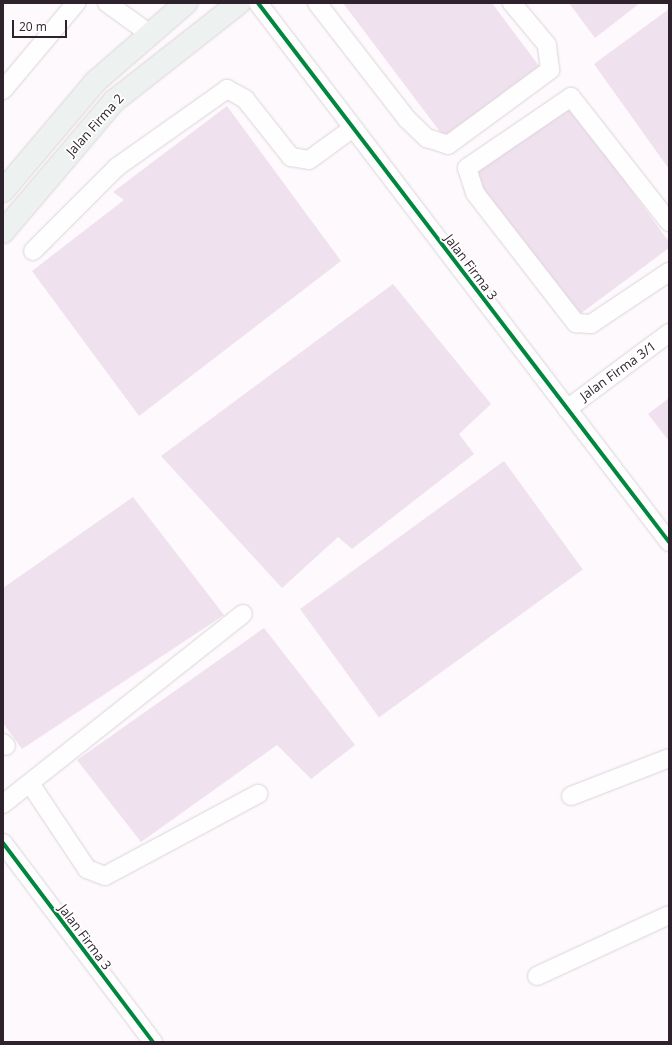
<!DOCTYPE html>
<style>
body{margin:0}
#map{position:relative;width:672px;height:1045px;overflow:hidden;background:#fdf9fc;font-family:"Open Sans",sans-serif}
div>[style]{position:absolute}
.building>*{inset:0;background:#f0e1ee;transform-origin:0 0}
.roads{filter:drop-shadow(0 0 1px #dbd4da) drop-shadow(0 0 1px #dbd4da)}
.minor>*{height:18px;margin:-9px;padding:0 9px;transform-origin:9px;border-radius:9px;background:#fffeff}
.major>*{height:22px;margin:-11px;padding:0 11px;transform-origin:11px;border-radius:11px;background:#edf1ef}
.cycleway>*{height:4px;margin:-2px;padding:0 2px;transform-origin:2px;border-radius:2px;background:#00873e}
span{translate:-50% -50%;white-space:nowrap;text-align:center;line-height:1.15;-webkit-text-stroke:3.5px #fff;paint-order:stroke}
.street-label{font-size:13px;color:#2e232c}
.frame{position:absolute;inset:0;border:4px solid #2e232c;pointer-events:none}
.scale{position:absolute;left:12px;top:20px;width:55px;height:18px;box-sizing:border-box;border:2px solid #2e232c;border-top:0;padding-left:5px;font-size:12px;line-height:14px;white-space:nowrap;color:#2e232c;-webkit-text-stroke:3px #fff;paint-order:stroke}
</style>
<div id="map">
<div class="building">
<div style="clip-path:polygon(343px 3px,492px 3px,539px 66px,444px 137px)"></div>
<div style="clip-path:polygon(569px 3px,640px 3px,595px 38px)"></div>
<div style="clip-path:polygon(669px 9px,669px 169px,594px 64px)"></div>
<div style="clip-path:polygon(569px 104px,669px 242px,669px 248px,576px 317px,473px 174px)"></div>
<div style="clip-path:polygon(227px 106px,341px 261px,139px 416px,32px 271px,124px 200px,113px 192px)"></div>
<div style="clip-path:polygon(393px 284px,491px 404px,459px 434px,474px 454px,352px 549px,338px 537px,282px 588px,161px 456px)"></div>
<div style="clip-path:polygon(669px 398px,669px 441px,648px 414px)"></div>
<div style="left:504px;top:461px;width:134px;height:252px;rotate:54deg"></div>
<div style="clip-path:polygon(133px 497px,224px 615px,22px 749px,3px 723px,3px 588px)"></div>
<div style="clip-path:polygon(264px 628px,355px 745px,311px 779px,277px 745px,141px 842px,77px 760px)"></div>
</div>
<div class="roads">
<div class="minor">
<div style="left:107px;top:3px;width:53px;rotate:35.8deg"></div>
<div style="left:258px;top:3px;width:678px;rotate:52.67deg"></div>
<div style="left:317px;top:3px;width:147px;rotate:52.2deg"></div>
<div style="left:407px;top:119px;width:28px;rotate:44deg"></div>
<div style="left:427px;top:138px;width:22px;rotate:18deg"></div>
<div style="left:448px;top:145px;width:127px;rotate:-36.3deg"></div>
<div style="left:550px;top:70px;width:25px;rotate:-97deg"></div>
<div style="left:547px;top:45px;width:55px;rotate:-129.8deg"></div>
<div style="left:3px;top:90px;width:114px;rotate:-50deg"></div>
<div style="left:669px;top:222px;width:159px;rotate:-128.1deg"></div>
<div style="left:571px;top:97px;width:126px;rotate:145.7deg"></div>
<div style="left:467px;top:168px;width:26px;rotate:72deg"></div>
<div style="left:475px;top:193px;width:165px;rotate:52.2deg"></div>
<div style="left:576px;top:323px;width:15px;rotate:4deg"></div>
<div style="left:591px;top:324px;width:94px;rotate:-33.7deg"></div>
<div style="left:33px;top:251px;width:119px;rotate:-45deg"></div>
<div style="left:117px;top:167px;width:135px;rotate:-35.3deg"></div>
<div style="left:227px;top:89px;width:21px;rotate:29deg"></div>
<div style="left:245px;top:99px;width:74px;rotate:51.6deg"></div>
<div style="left:291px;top:157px;width:18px;rotate:9deg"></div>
<div style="left:309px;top:160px;width:54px;rotate:-36deg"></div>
<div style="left:567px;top:409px;width:127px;rotate:-36.7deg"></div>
<div style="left:3px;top:743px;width:4px;rotate:45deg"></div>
<div style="left:31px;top:785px;width:101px;rotate:56.3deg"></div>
<div style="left:87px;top:869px;width:19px;rotate:21deg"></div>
<div style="left:105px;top:876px;width:174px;rotate:-28.2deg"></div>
<div style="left:571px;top:796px;width:105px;rotate:-21.2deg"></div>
<div style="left:3px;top:804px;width:306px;rotate:-38.4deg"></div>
<div style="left:3px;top:843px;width:249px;rotate:53deg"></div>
<div style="left:537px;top:976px;width:145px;rotate:-24.8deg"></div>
</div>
<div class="major">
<div style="left:3px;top:191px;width:143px;rotate:-49.8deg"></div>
<div style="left:95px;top:82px;width:121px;rotate:-41deg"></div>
<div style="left:3px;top:232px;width:172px;rotate:-49.7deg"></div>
<div style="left:114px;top:101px;width:159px;rotate:-38.1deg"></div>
</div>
</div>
<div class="cycleway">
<div style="left:258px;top:3px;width:678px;rotate:52.67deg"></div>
<div style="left:3px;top:843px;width:249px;rotate:53deg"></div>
</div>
<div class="street-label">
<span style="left:95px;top:125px;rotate:-48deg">Jalan Firma 2</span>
<span style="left:471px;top:267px;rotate:53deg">Jalan Firma 3</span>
<span style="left:618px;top:371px;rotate:-36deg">Jalan Firma 3/1</span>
<span style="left:85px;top:937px;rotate:53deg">Jalan Firma 3</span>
</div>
<div class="frame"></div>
<div class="scale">20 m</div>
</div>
